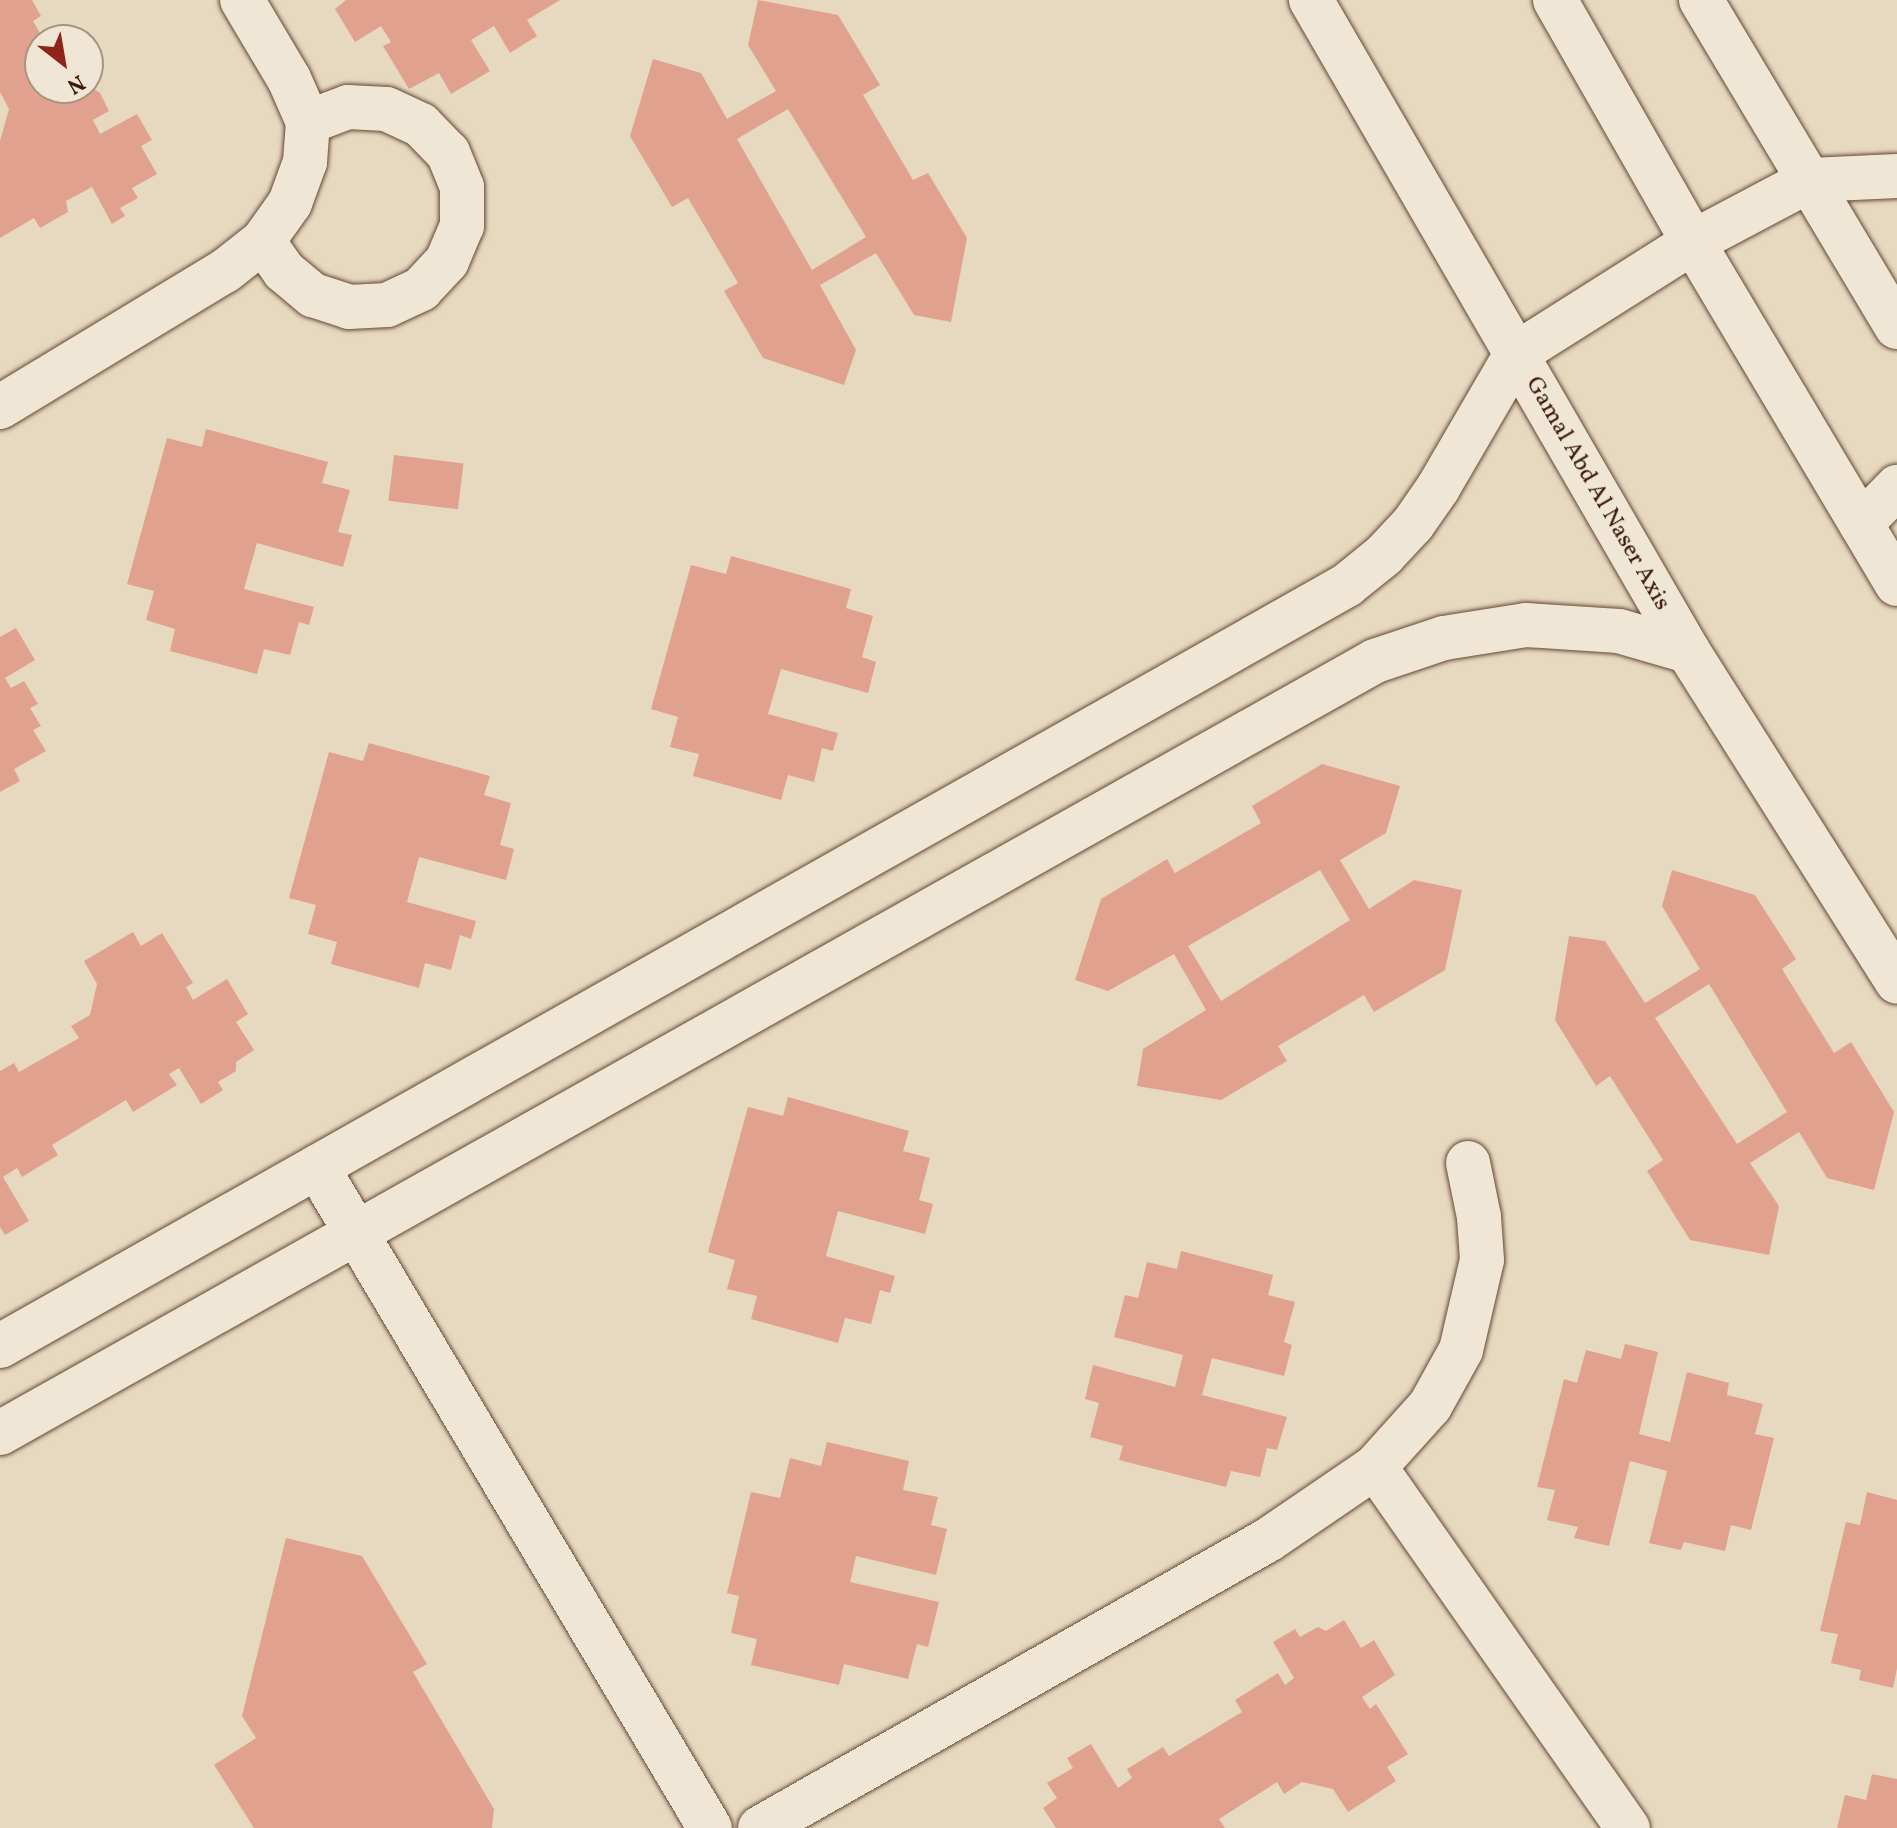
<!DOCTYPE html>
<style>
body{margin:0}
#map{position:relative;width:1897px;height:1828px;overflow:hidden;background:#e7d8c0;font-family:Vollkorn,serif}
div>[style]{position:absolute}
.building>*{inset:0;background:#e0a28f;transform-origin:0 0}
.roads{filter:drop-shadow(0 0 2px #654934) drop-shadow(0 0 2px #654934)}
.street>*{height:44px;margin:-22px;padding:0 22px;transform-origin:22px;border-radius:22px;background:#efe6d6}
.secondary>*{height:44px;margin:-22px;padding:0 22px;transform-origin:22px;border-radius:22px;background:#efe6d6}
span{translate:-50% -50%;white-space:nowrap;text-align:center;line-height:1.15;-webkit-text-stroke:6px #efe6d6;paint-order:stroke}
.street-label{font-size:24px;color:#3a1906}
.north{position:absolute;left:24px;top:24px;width:80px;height:80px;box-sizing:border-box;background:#efe6d6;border:2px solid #a79483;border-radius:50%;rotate:149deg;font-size:22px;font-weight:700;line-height:32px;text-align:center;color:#3a1906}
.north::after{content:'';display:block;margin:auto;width:28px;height:36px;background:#8f2418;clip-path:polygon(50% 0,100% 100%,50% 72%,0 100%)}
</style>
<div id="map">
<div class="building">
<div style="clip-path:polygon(0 0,32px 0,41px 16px,33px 21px,44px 40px,40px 40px,40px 88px,88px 85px,100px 93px,109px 111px,93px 120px,100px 134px,137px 114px,152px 140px,141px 146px,157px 174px,132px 188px,138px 198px,120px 208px,125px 216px,112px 224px,92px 187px,66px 201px,68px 212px,40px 228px,34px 218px,0 238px,0 141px,9px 109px,0 92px)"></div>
<div style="clip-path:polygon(346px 0,560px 0,527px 20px,537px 36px,510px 53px,494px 26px,471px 40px,490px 71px,451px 94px,439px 73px,409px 89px,383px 46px,391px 42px,381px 26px,355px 42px,335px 9px)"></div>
<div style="clip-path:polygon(evenodd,758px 0,838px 15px,880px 85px,863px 95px,913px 180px,928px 173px,967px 238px,951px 322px,914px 315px,876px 253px,820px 285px,856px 350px,844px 385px,763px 358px,724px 291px,738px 283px,688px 198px,672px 207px,630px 136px,653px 59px,701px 73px,727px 119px,776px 91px,748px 45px,758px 0,788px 109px,866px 237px,812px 270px,737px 139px,788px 109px)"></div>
<div style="clip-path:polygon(206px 429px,328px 462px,322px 483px,350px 490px,338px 532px,352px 535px,343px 567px,257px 543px,244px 589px,314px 607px,309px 625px,299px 622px,290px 655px,264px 649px,257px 674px,170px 651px,175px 629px,146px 620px,154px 591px,127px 584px,167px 438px,202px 447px)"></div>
<div style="left:394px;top:455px;width:70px;height:46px;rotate:7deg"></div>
<div style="clip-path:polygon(731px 556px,851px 589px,846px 608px,873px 616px,862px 657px,876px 662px,868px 693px,781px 669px,768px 714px,838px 733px,833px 751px,822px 748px,814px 782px,788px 775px,781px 800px,693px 776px,699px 754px,670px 747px,678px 717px,651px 709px,691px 565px,726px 574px)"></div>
<div style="clip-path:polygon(16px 628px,35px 660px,5px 678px,11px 688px,24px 681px,38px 704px,30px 708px,41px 726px,33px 730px,46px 751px,14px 769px,20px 781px,0 792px,0 637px)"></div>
<div style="clip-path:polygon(369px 743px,490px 776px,484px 795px,511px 803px,500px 845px,514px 849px,506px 880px,419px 857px,407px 902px,476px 921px,471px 939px,460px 935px,451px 970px,425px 963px,419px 988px,331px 964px,337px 942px,308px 934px,316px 905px,289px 898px,329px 752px,363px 761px)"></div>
<div style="clip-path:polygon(evenodd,1322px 764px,1400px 786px,1386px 833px,1340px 860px,1369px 909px,1414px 880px,1462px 890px,1445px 970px,1374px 1012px,1364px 995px,1278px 1046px,1287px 1061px,1221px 1100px,1137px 1086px,1143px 1049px,1206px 1010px,1174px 954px,1108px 991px,1075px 980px,1101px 899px,1167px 859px,1175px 873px,1261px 823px,1252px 806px,1322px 764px,1320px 870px,1350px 920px,1221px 1001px,1188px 946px,1320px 870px)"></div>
<div style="clip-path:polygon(evenodd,1672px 870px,1755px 895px,1796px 959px,1782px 969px,1834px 1053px,1851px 1042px,1894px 1112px,1874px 1190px,1827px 1178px,1799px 1132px,1750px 1163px,1779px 1206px,1769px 1255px,1690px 1240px,1647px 1171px,1663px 1160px,1610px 1076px,1596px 1086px,1555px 1020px,1569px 936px,1605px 941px,1645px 1003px,1700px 969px,1662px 906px,1672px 870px,1709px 984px,1787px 1112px,1737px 1144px,1655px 1018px,1709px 984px)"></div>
<div style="clip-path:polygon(133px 932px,141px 946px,162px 933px,193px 983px,186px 987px,193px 1000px,227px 979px,248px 1014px,236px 1022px,254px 1050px,236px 1062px,236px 1071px,218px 1082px,223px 1090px,201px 1104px,179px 1068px,169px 1074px,177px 1085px,133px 1112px,126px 1100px,52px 1145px,58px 1155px,22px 1177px,17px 1168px,3px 1177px,29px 1221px,5px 1235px,0 1227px,0 1071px,14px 1063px,19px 1072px,79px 1038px,71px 1026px,90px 1015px,97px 984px,84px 961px)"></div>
<div style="clip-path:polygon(788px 1097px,909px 1131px,903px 1151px,930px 1158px,919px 1200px,933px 1204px,925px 1234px,838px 1211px,826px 1256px,895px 1276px,890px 1293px,880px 1290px,871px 1324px,845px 1318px,838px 1343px,751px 1319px,757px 1296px,727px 1289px,735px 1260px,708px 1252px,748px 1107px,783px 1116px)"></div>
<div style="clip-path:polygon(1181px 1251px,1273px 1275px,1268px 1295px,1295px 1302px,1284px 1342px,1292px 1345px,1284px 1376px,1212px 1358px,1202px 1395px,1287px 1417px,1277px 1450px,1267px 1448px,1260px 1477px,1231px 1471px,1226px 1487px,1119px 1460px,1123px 1446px,1090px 1437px,1099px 1403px,1085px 1399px,1093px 1365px,1175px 1387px,1183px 1355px,1114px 1337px,1125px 1295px,1138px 1298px,1147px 1262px,1177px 1269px)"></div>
<div style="clip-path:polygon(1625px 1344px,1658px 1352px,1639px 1434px,1670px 1442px,1687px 1372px,1729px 1383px,1727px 1395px,1763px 1404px,1755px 1434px,1774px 1438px,1751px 1530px,1731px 1525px,1725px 1551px,1684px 1542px,1681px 1550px,1649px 1543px,1667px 1471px,1630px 1461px,1609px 1546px,1574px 1538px,1578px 1527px,1547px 1520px,1555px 1490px,1537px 1487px,1564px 1379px,1577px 1383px,1586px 1350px,1621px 1359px)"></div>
<div style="clip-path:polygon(827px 1442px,909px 1461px,903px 1490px,938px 1497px,931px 1525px,947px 1529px,936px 1575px,856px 1556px,850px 1582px,939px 1602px,928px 1647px,917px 1644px,908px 1679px,844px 1664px,839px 1685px,751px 1665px,757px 1639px,731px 1633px,739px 1596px,727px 1593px,751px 1492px,780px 1498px,790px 1458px,821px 1466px)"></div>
<div style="clip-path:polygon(1867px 1492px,1897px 1500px,1897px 1668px,1893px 1688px,1859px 1680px,1861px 1670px,1831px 1663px,1838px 1634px,1820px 1631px,1846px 1522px,1860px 1525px)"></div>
<div style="clip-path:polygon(286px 1538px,362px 1556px,427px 1664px,413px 1672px,494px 1809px,492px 1828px,254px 1828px,214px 1765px,256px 1738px,242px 1716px)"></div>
<div style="clip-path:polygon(1344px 1620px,1361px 1648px,1374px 1640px,1395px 1675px,1362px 1697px,1370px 1709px,1376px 1704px,1408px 1754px,1387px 1767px,1396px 1781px,1348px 1812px,1333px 1789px,1302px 1782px,1284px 1794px,1277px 1782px,1219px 1819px,1225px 1828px,1056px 1828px,1043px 1808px,1057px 1798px,1047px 1783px,1073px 1768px,1067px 1758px,1091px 1744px,1118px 1788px,1132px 1778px,1127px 1769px,1163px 1747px,1169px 1756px,1242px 1712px,1235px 1700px,1278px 1673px,1285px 1685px,1294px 1678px,1273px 1642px,1295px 1629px,1300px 1637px,1318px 1627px,1326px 1631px)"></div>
<div style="clip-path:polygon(1872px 1774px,1897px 1779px,1897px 1828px,1837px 1828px,1845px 1795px,1866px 1800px)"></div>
</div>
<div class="roads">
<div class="street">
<div style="left:263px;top:241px;width:37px;rotate:55deg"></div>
<div style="left:284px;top:271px;width:38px;rotate:40deg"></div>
<div style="left:313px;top:295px;width:38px;rotate:18deg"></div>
<div style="left:349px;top:307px;width:38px;rotate:-3deg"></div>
<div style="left:387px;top:305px;width:38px;rotate:-25deg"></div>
<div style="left:421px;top:289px;width:38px;rotate:-47deg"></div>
<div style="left:447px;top:261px;width:38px;rotate:-67deg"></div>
<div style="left:462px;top:226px;width:39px;rotate:-90deg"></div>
<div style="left:462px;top:187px;width:37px;rotate:-112deg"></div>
<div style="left:448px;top:153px;width:39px;rotate:-134deg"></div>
<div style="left:421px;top:125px;width:38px;rotate:-155deg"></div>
<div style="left:386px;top:109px;width:38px;rotate:-177deg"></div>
<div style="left:348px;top:107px;width:43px;rotate:159.4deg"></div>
<div style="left:0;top:407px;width:263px;rotate:-31.2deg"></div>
<div style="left:225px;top:271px;width:48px;rotate:-38.3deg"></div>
<div style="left:263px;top:241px;width:47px;rotate:-54.6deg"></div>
<div style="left:290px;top:203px;width:44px;rotate:-69.9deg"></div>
<div style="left:305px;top:162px;width:40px;rotate:-85.7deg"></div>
<div style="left:308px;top:122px;width:47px;rotate:-113.8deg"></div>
<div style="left:289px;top:79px;width:92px;rotate:-120.7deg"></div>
<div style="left:317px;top:1167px;width:769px;rotate:59.27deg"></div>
<div style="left:0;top:1346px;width:1547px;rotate:-29.46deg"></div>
<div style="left:1347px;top:585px;width:48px;rotate:-39deg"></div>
<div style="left:1384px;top:555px;width:42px;rotate:-46.9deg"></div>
<div style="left:1413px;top:524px;width:44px;rotate:-55.2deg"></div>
<div style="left:1438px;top:488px;width:155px;rotate:-59.8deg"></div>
<div style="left:0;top:1433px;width:1577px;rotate:-29.31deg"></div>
<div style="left:1375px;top:661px;width:73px;rotate:-18.4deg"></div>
<div style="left:1444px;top:638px;width:83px;rotate:-9deg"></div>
<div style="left:1526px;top:625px;width:93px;rotate:3.7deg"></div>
<div style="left:1619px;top:631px;width:72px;rotate:16.2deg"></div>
<div style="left:1375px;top:1467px;width:441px;rotate:55deg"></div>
<div style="left:760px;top:1828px;width:584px;rotate:-29.55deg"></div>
<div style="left:1268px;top:1540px;width:130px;rotate:-34.3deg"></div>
<div style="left:1375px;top:1467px;width:82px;rotate:-48deg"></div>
<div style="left:1430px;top:1406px;width:64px;rotate:-61deg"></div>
<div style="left:1461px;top:1350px;width:92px;rotate:-76.9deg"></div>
<div style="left:1482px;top:1260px;width:43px;rotate:-94deg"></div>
<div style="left:1479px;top:1217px;width:55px;rotate:-101.5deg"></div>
</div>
<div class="secondary">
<div style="left:1311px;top:0;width:752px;rotate:59.92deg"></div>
<div style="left:1688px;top:651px;width:391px;rotate:57.7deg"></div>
<div style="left:1555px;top:0;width:279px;rotate:60.3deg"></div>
<div style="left:1693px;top:242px;width:398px;rotate:59.2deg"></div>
<div style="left:1701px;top:0;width:381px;rotate:59.1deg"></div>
<div style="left:1516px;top:354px;width:209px;rotate:-32.3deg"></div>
<div style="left:1693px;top:242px;width:132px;rotate:-27.9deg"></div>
<div style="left:1810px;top:180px;width:87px;rotate:-2.6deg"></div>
<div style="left:1861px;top:524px;width:52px;rotate:-45.8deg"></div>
</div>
</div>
<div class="street-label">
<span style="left:1597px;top:494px;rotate:60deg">Gamal Abd Al Naser Axis</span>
</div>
<div class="north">N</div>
</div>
